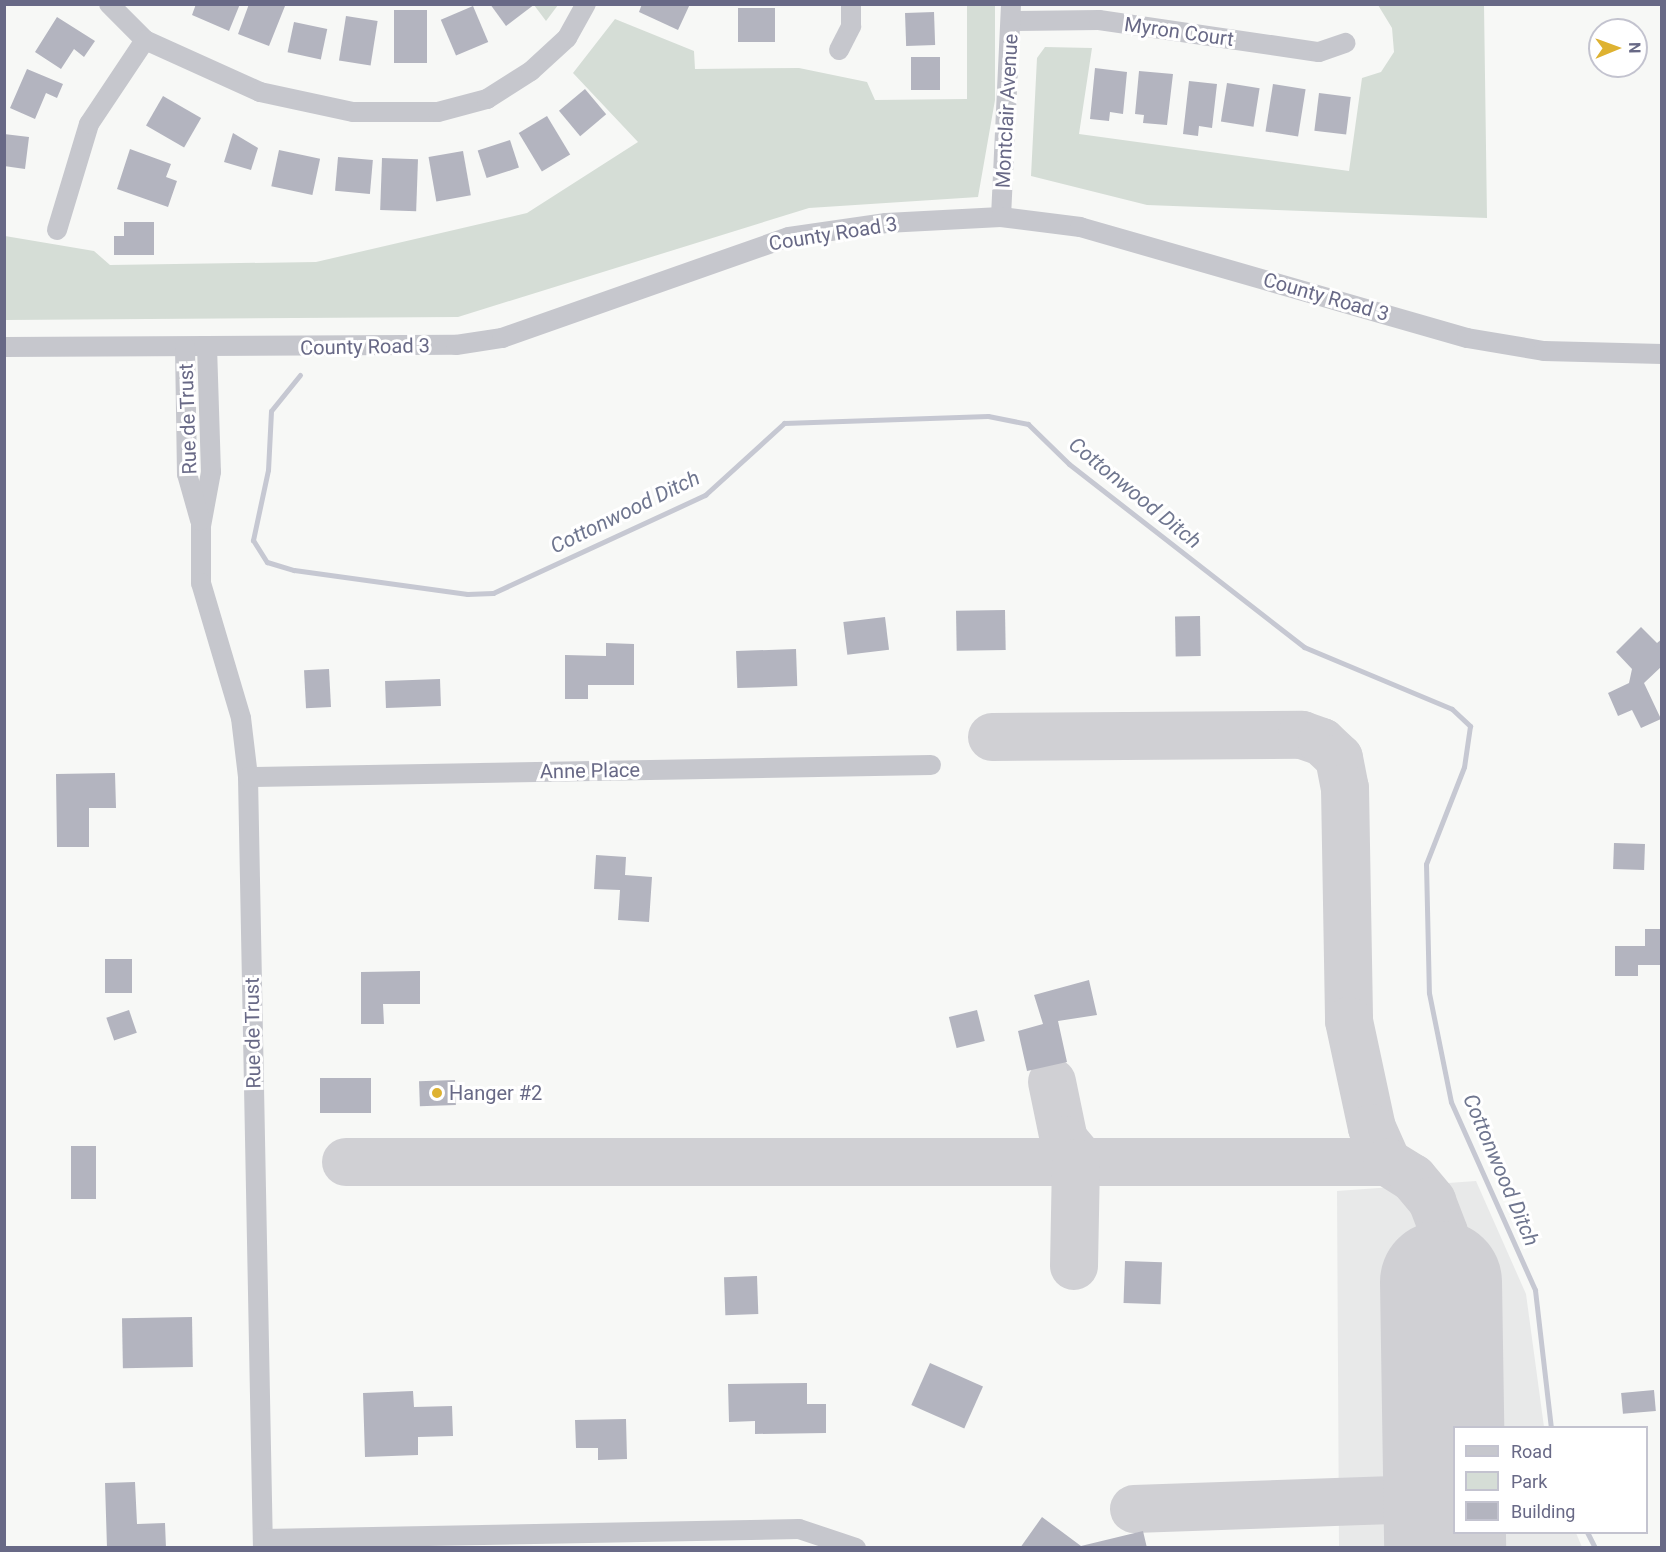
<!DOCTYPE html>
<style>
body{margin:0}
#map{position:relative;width:1666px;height:1552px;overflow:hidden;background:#f7f8f6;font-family:Roboto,sans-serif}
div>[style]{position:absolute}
.built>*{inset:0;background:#e8e9e9}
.green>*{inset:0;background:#d5ddd6}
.stream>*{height:5px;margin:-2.5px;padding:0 2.5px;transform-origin:2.5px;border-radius:2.5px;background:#c6c8d2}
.taxiway>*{height:48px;margin:-24px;padding:0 24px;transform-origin:24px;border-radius:24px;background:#d0d0d4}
.runway>*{height:122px;margin:-61px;padding:0 61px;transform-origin:61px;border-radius:61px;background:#d0d0d4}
.building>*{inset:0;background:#b3b4bf;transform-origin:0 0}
.minor>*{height:20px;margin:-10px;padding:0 10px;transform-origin:10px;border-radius:10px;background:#c6c7cd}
.dots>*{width:16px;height:16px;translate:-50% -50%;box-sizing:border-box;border:3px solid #fff;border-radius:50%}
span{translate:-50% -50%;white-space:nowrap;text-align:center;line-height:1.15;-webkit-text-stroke:6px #fff;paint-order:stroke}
.street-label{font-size:20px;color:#686986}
.poi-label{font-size:20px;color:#686986}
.left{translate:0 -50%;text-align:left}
.water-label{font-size:21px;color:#6f768f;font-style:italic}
.frame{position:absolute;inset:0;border:6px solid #686986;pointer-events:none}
.legend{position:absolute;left:1453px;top:1426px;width:195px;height:108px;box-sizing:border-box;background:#fff;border:2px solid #c3c3cf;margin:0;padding:8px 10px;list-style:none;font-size:18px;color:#686986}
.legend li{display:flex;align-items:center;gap:12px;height:30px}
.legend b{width:30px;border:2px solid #c3c3cf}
.north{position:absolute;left:1588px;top:18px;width:60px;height:60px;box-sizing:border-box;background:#fff;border:2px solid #c3c3cf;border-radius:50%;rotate:89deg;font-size:16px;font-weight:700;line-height:24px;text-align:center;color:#686986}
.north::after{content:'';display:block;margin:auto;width:21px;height:27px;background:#deb231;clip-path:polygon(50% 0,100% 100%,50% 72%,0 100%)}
</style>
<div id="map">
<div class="built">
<div style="clip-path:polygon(1476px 1181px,1526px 1294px,1544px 1427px,1454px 1428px,1454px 1532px,1576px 1533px,1582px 1547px,1339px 1547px,1337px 1191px)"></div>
</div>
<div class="green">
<div style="clip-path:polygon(534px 5px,558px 5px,546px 21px)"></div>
<div style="clip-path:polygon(967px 5px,995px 5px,995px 100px,978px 197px,809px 208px,458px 317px,5px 320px,5px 236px,94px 251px,110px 265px,316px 262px,527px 213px,638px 142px,573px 73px,615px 19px,694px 51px,695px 69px,799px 68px,867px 82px,875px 100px,967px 99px)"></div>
<div style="clip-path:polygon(1378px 5px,1484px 5px,1487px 218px,1147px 205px,1031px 176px,1037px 58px,1045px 47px,1092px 48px,1079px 134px,1349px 171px,1362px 78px,1381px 72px,1394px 52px,1392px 28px)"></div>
</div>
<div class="stream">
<div style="left:300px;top:375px;width:46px;rotate:128.9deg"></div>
<div style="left:271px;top:411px;width:59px;rotate:92.9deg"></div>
<div style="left:268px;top:470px;width:72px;rotate:102.1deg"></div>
<div style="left:253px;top:540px;width:26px;rotate:58deg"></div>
<div style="left:267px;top:562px;width:28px;rotate:17deg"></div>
<div style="left:294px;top:570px;width:175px;rotate:7.9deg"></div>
<div style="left:467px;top:594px;width:26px;rotate:-2deg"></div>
<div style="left:493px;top:593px;width:234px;rotate:-24.8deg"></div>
<div style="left:705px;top:495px;width:107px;rotate:-42.3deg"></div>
<div style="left:784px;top:423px;width:204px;rotate:-2deg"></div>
<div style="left:988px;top:416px;width:41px;rotate:11.3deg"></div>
<div style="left:1028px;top:424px;width:57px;rotate:44.3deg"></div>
<div style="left:1069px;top:464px;width:298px;rotate:37.9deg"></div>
<div style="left:1304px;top:647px;width:160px;rotate:22.7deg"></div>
<div style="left:1452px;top:709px;width:25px;rotate:43deg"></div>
<div style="left:1470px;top:726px;width:41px;rotate:98.3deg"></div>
<div style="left:1464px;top:767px;width:104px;rotate:111.4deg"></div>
<div style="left:1426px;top:864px;width:129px;rotate:88.7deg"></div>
<div style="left:1429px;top:993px;width:111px;rotate:78.6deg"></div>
<div style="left:1451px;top:1102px;width:206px;rotate:65.9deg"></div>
<div style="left:1535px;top:1290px;width:139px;rotate:83.4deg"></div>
<div style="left:1587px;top:1532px;width:18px;rotate:63deg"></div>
</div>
<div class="taxiway">
<div style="left:992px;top:737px;width:310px;rotate:-0.4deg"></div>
<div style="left:1302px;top:735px;width:21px;rotate:19deg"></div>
<div style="left:1322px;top:742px;width:23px;rotate:43deg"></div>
<div style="left:1339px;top:758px;width:31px;rotate:79deg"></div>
<div style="left:1345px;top:788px;width:233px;rotate:89deg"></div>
<div style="left:1349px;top:1021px;width:109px;rotate:77.9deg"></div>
<div style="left:1372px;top:1128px;width:37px;rotate:66deg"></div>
<div style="left:1052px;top:1082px;width:59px;rotate:78.3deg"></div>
<div style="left:1064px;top:1140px;width:30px;rotate:50deg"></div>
<div style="left:346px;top:1162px;width:1041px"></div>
<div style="left:1387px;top:1162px;width:31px;rotate:32deg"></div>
<div style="left:1413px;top:1178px;width:30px;rotate:50deg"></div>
<div style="left:1432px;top:1201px;width:34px;rotate:69deg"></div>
<div style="left:1444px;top:1233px;width:49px;rotate:93.5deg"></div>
<div style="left:1074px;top:1266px;width:103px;rotate:-88.9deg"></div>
<div style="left:1134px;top:1509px;width:310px;rotate:-2deg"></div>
</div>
<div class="runway">
<div style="left:1441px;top:1282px;width:266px;rotate:89.1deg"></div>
</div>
<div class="building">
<div style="clip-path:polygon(196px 4px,240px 4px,229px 31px,192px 15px)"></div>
<div style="clip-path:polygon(249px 4px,285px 6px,269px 46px,238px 34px)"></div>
<div style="clip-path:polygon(490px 4px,535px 4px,506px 26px)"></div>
<div style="clip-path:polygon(642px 4px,690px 4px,678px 30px,639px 12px)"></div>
<div style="left:473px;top:6px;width:39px;height:35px;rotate:67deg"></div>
<div style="left:738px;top:8px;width:37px;height:34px"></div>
<div style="left:394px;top:10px;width:33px;height:53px"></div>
<div style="left:934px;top:12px;width:33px;height:29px;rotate:88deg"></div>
<div style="left:346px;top:16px;width:32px;height:45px;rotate:9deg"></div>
<div style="clip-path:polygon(57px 17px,95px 41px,84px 57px,74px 49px,61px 69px,35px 52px)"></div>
<div style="left:294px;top:22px;width:34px;height:31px;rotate:12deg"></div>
<div style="left:911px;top:57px;width:29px;height:33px"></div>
<div style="clip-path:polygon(1095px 68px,1127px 72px,1123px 114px,1110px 112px,1109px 121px,1090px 119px)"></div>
<div style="clip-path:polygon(27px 69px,63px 84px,57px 98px,46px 93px,35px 119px,10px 108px)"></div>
<div style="clip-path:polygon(1139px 71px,1173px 74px,1167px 125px,1143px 123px,1144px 115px,1135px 114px)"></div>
<div style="clip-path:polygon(1189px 81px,1217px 84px,1212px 128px,1199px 126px,1198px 136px,1183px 134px)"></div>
<div style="left:1227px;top:83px;width:33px;height:39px;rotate:9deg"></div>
<div style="left:1273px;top:84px;width:33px;height:48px;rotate:9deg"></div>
<div style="left:585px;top:89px;width:33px;height:34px;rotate:50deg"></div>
<div style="left:1319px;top:93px;width:32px;height:38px;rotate:7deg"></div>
<div style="left:163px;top:96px;width:44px;height:34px;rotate:30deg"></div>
<div style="left:547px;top:116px;width:45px;height:33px;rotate:59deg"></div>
<div style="clip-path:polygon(233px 133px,258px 148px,251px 170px,224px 162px)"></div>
<div style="clip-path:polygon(4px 134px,29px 137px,25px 169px,4px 166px)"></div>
<div style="left:510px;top:140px;width:29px;height:34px;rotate:72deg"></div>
<div style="clip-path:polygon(130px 149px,171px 164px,166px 177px,177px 181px,168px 207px,117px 189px)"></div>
<div style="left:279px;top:150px;width:42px;height:37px;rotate:12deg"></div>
<div style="left:463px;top:151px;width:45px;height:35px;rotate:80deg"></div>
<div style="left:338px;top:157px;width:35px;height:34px;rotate:5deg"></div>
<div style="left:382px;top:158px;width:36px;height:52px;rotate:2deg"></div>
<div style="clip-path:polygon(124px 222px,154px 222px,154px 255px,114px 255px,114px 236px,124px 236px)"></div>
<div style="left:1005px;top:610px;width:40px;height:49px;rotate:89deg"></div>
<div style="left:1200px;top:616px;width:40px;height:25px;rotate:89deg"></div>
<div style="left:885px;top:617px;width:33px;height:42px;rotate:83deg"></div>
<div style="clip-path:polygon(1641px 627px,1657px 643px,1662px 639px,1662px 666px,1644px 683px,1661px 719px,1641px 728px,1632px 710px,1618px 716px,1608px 693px,1629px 683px,1632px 669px,1616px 652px)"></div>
<div style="clip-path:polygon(606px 643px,634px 644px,634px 685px,588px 685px,588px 699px,565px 699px,565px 655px,606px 656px)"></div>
<div style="left:796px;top:649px;width:37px;height:60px;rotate:88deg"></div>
<div style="left:329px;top:669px;width:38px;height:25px;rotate:87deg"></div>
<div style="left:440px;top:679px;width:27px;height:55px;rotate:88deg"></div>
<div style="clip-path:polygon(115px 773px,116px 808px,89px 808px,89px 847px,57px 847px,56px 774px)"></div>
<div style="left:1614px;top:843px;width:31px;height:26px;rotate:2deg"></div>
<div style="clip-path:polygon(596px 855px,626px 857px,625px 875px,652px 877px,649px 922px,618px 920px,620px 890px,594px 889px)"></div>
<div style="clip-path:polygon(1645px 929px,1662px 929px,1662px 965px,1638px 965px,1638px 976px,1615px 976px,1615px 946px,1645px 946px)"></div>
<div style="left:105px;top:959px;width:27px;height:34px"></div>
<div style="clip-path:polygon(420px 971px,420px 1004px,383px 1004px,384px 1024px,361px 1024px,361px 972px)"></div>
<div style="clip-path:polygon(1089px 980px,1097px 1015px,1058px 1021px,1067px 1062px,1027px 1071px,1018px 1031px,1043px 1024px,1034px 995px)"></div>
<div style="left:129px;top:1010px;width:24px;height:24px;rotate:71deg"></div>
<div style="left:977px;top:1010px;width:32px;height:29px;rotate:76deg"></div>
<div style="left:320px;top:1078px;width:51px;height:35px"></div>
<div style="left:455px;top:1080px;width:25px;height:36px;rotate:88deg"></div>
<div style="left:71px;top:1146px;width:25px;height:53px"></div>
<div style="left:1125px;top:1261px;width:37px;height:42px;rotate:2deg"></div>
<div style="left:757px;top:1276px;width:38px;height:33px;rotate:88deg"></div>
<div style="left:192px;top:1317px;width:50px;height:70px;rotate:89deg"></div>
<div style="left:930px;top:1363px;width:58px;height:46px;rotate:24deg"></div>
<div style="clip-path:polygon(807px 1383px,807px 1404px,826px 1404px,826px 1433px,755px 1434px,755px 1421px,729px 1422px,728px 1384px)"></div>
<div style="left:1654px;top:1390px;width:21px;height:33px;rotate:85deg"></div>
<div style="clip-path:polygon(413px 1391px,414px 1407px,452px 1406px,453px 1436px,418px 1437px,418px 1455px,365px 1457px,363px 1393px)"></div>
<div style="clip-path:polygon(626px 1419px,627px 1459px,598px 1460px,598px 1448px,576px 1448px,575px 1420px)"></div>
<div style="clip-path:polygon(135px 1482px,137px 1524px,165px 1523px,166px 1548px,107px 1548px,105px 1483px)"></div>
<div style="clip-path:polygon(1042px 1517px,1081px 1546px,1143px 1531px,1147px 1548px,1020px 1548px)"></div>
</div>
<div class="minor">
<div style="left:109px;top:4px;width:51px;rotate:45deg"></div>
<div style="left:145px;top:40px;width:126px;rotate:24.3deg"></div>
<div style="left:260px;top:92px;width:95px;rotate:12.1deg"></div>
<div style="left:353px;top:112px;width:85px"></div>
<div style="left:438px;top:112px;width:51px;rotate:-14.9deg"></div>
<div style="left:487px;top:99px;width:52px;rotate:-32.5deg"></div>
<div style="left:531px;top:71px;width:49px;rotate:-42.5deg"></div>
<div style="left:567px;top:38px;width:39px;rotate:-61deg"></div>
<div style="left:1012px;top:21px;width:87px;rotate:-0.7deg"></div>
<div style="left:1099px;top:20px;width:222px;rotate:8.3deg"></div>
<div style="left:1319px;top:52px;width:28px;rotate:-19deg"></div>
<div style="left:839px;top:50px;width:27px;rotate:-63deg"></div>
<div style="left:851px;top:26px;width:22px;rotate:-90deg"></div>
<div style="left:1001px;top:217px;width:213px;rotate:-87.3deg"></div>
<div style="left:57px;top:230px;width:111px;rotate:-73.2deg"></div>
<div style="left:89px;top:124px;width:101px;rotate:-56.3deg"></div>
<div style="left:207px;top:346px;width:126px;rotate:88.2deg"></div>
<div style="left:211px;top:472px;width:55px;rotate:100.5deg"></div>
<div style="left:201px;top:526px;width:57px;rotate:90deg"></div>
<div style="left:201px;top:583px;width:141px;rotate:73.5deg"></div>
<div style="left:241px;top:718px;width:59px;rotate:83.2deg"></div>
<div style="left:248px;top:777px;width:771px;rotate:88.89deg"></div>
<div style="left:4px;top:347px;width:452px;rotate:-0.3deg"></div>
<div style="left:456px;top:345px;width:47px;rotate:-8.7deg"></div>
<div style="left:502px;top:338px;width:304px;rotate:-19.4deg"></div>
<div style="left:789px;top:237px;width:98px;rotate:-8.2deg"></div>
<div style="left:886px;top:223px;width:115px;rotate:-3deg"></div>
<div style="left:1001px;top:217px;width:80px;rotate:7.2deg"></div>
<div style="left:1080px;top:227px;width:403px;rotate:16deg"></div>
<div style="left:1467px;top:338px;width:78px;rotate:9.6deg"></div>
<div style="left:1544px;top:351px;width:118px;rotate:1.5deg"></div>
<div style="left:185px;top:347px;width:127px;rotate:89.1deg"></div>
<div style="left:187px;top:474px;width:48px;rotate:74.2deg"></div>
<div style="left:248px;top:777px;width:683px;rotate:-1.01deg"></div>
<div style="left:263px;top:1539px;width:536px;rotate:-1.07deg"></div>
<div style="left:799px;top:1529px;width:60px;rotate:18.4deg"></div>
</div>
<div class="dots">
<div style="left:437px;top:1093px;background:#deb231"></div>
</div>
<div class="street-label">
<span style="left:1179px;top:32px;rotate:8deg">Myron Court</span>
<span style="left:1007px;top:111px;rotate:-87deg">Montclair Avenue</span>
<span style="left:833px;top:234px;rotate:-9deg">County Road 3</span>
<span style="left:1326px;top:297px;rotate:16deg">County Road 3</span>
<span style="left:365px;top:347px;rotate:-1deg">County Road 3</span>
<span style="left:188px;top:419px;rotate:-92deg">Rue de Trust</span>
<span style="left:590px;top:771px;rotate:-1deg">Anne Place</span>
<span style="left:253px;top:1033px;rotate:-91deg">Rue de Trust</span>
</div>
<div class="poi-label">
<span class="left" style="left:449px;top:1093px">Hanger #2</span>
</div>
<div class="water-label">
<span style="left:1135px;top:493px;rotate:39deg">Cottonwood Ditch</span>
<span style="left:625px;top:512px;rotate:-26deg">Cottonwood Ditch</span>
<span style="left:1501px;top:1170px;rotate:67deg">Cottonwood Ditch</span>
</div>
<div class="frame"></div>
<ul class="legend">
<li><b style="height:8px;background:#c6c7cd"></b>Road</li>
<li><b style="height:16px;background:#d5ddd6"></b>Park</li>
<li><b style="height:16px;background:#b3b4bf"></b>Building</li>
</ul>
<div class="north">N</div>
</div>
